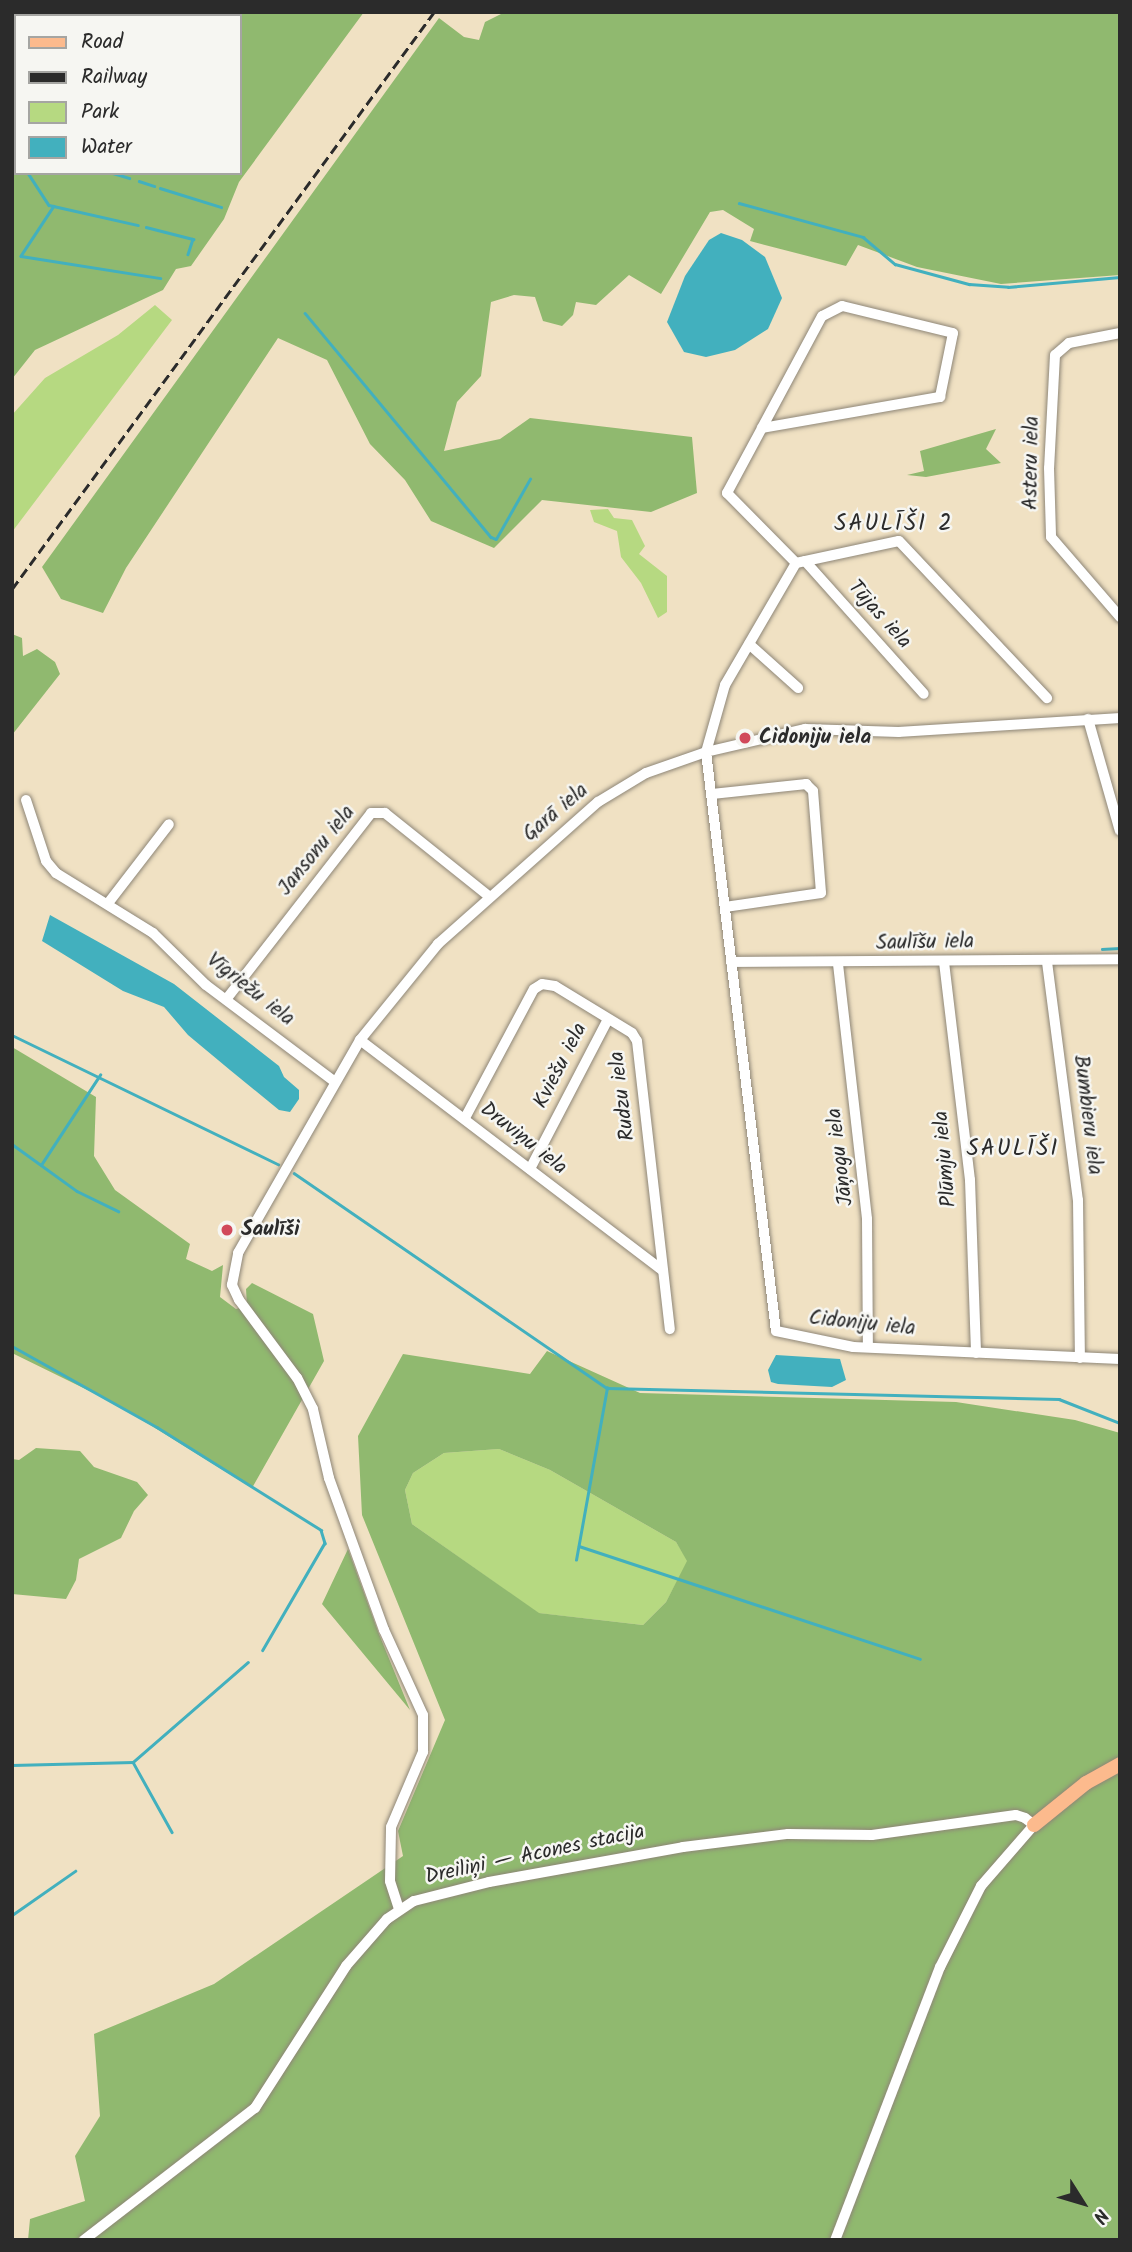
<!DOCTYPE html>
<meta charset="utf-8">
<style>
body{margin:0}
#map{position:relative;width:1132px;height:2252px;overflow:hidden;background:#f0e1c3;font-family:Kalam,sans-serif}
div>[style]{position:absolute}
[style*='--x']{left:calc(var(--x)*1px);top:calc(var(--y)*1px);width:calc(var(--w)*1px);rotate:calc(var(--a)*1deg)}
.green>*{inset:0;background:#b6d981}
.forest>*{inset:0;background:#90b96f}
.water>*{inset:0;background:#42b0be}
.stream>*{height:2.5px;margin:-1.25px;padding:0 1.25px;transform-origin:1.25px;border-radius:1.25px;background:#42b0be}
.roads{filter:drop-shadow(0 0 2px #8e8677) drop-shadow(0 0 2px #8e8677)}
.minor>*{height:10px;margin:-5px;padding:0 5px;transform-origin:5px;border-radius:5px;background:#fff}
.major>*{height:14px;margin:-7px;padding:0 7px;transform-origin:7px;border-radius:7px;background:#fcba8d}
.rail>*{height:2.5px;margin-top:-1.25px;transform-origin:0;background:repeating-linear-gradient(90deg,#2b2b2b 0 10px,transparent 0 15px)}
.dots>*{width:19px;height:19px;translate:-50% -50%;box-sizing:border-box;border:4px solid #f6f6f2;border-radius:50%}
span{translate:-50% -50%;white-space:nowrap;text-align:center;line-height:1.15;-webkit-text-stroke:5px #f6f6f2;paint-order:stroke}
.street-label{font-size:21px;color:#2b2b2b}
.poi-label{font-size:21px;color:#2b2b2b;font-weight:700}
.left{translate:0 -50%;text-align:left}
.neighbourhood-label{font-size:23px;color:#2b2b2b;letter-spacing:2px}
.frame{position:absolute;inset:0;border:14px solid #2b2b2b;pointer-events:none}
.legend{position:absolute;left:14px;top:14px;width:228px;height:161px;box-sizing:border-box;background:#f6f6f2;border:2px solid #a5a5a2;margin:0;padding:9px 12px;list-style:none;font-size:21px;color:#2b2b2b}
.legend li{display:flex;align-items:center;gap:14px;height:35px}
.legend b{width:35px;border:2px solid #a5a5a2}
.north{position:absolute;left:1048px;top:2168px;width:70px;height:70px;-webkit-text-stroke:5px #f6f6f2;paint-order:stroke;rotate:127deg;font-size:19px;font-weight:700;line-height:28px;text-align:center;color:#2b2b2b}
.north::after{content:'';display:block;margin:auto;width:24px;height:32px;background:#2b2b2b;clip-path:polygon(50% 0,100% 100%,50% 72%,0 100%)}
</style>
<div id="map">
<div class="green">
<div style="clip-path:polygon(155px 305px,172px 320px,12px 532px,12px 415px,45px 378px,118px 335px)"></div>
<div style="clip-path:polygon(608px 509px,614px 518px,632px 520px,645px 546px,639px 554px,667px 576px,667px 612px,658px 618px,641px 583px,621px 557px,617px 531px,594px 522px,590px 510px)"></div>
<div style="clip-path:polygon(499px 1449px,550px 1470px,676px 1542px,688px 1561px,666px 1602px,643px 1625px,538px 1613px,412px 1524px,405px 1490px,413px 1473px,444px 1453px)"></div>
</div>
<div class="forest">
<div style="clip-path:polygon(12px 12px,82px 16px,16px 16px,16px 173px,240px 173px,240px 16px,117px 16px,119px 12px,364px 12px,239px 182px,224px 219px,191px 266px,176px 269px,163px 290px,35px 350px,12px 379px)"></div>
<div style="clip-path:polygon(505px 12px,1120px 12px,1120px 275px,1001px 284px,917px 267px,858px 245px,846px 266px,750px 241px,754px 229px,723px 210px,710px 212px,661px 294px,629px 275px,596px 305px,576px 302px,573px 315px,562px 326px,543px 321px,535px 297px,514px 295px,491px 302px,481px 376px,457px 402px,444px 451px,500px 439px,530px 418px,692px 437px,697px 493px,651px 512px,542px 500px,494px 548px,431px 521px,405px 480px,370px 444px,327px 360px,278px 338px,126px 568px,103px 613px,61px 599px,42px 567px,439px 18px,464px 37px,479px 40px,485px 22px)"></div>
<div style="clip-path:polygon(996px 429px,986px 449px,1001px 463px,926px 477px,907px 475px,924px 471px,920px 451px)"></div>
<div style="clip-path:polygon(12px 634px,22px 638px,23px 656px,37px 649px,55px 662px,60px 674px,12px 735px)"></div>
<div style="clip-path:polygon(12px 1047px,96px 1097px,94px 1156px,115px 1190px,190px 1244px,186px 1259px,212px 1271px,223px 1265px,220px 1297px,236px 1309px,247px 1306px,246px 1289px,252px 1283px,313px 1314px,324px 1361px,252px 1488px,118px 1405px,12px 1353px)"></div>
<div style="clip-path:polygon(evenodd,547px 1351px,640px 1393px,956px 1402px,1075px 1420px,1120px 1433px,1120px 2240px,28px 2240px,30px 2219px,85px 2201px,75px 2156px,100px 2116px,94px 2034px,214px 1984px,403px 1856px,398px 1831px,445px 1720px,362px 1515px,358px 1436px,403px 1354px,530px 1374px,547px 1351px,499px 1449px,550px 1470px,676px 1542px,687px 1561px,666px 1602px,643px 1625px,539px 1613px,412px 1524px,405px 1490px,413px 1473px,444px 1453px,499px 1449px)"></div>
<div style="clip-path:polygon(36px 1448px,80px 1451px,94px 1467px,137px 1482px,148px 1495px,134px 1511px,121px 1538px,79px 1559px,76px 1580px,66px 1599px,12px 1594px,12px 1459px,19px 1460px)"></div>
<div style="clip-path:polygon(348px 1549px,379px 1634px,410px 1710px,322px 1604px)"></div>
</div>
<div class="water">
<div style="clip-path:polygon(721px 233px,742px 240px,765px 257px,782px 298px,768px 329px,735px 350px,706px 357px,684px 352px,667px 322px,685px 276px,709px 240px)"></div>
<div style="clip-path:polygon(50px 915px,174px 984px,279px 1066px,284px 1077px,299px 1090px,299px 1099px,290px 1112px,279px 1110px,230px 1070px,188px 1035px,164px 1007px,123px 991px,42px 941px)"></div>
<div style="clip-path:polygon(776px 1355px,840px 1359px,846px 1380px,832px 1387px,778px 1384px,771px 1382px,768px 1370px)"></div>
</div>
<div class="stream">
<div style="--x:33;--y:12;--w:4;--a:63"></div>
<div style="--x:12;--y:151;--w:6;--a:51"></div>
<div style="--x:28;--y:173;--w:38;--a:57"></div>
<div style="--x:49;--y:205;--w:91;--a:12.7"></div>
<div style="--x:113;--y:173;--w:17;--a:17"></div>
<div style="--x:139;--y:181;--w:16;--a:18"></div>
<div style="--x:160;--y:188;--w:64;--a:17.3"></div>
<div style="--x:739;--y:203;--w:129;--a:15.3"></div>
<div style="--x:863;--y:237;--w:42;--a:40.2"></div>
<div style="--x:895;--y:264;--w:77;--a:15.1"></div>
<div style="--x:969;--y:284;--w:39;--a:4"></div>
<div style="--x:1008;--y:287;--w:112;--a:-5.1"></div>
<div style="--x:54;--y:206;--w:60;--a:123.4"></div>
<div style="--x:21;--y:256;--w:141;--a:9"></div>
<div style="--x:146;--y:227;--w:49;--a:14.3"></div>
<div style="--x:193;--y:239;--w:16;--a:108"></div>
<div style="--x:305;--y:313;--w:291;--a:50.3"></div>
<div style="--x:491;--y:537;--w:5;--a:22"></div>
<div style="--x:496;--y:539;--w:69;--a:-60.5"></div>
<div style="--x:1102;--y:949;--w:18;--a:-3"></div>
<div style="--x:12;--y:1035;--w:296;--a:25.9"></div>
<div style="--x:12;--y:1144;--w:80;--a:35.9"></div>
<div style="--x:77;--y:1191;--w:46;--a:26"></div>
<div style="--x:41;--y:1165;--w:108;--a:-56.8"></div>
<div style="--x:294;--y:1173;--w:380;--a:34.5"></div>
<div style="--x:607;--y:1388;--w:452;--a:1.4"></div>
<div style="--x:1059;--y:1399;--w:66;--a:21.5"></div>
<div style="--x:12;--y:1346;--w:166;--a:29.2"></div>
<div style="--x:157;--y:1427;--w:194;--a:32.1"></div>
<div style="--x:321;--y:1530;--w:14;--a:73"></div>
<div style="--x:325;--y:1543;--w:124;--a:120.1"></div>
<div style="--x:579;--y:1546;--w:359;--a:18.3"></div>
<div style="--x:576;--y:1560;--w:175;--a:-79.8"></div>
<div style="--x:133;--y:1762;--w:80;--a:60.9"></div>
<div style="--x:12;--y:1765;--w:121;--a:-1.4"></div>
<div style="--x:133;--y:1762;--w:152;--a:-41"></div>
<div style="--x:12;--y:1915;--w:77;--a:-34.9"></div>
</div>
<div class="roads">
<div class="minor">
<div style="--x:1120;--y:333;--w:52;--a:168.9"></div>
<div style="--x:1069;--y:343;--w:18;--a:139"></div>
<div style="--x:1055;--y:355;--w:113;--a:93"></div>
<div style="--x:1049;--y:468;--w:69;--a:88.3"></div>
<div style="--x:1051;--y:537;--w:106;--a:49.2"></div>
<div style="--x:762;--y:428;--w:181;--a:-9.9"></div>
<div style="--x:940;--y:397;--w:65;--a:-78.5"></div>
<div style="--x:953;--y:333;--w:114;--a:-166.3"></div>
<div style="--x:842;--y:306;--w:22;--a:153"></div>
<div style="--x:822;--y:316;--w:127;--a:118.2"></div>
<div style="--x:762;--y:428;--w:74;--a:118.3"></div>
<div style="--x:727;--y:493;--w:98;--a:45.4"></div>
<div style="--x:796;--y:563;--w:141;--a:120.2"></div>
<div style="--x:725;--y:685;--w:70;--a:105.8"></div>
<div style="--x:706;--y:752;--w:583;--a:83.11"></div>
<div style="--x:776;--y:1331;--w:79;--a:11.7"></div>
<div style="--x:853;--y:1347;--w:267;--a:2.6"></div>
<div style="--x:805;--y:561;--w:178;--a:48.2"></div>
<div style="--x:796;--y:563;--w:105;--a:-12.1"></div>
<div style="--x:899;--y:541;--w:216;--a:46.7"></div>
<div style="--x:749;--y:644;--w:66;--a:41.9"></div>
<div style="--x:1088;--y:719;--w:116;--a:74.1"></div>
<div style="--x:712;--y:794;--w:95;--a:-6.1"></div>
<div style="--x:806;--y:784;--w:10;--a:45"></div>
<div style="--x:813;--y:791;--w:102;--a:85.5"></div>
<div style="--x:821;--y:893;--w:97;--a:171.7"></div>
<div style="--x:26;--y:800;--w:64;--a:71.8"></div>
<div style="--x:46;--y:861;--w:16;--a:50"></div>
<div style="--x:56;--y:873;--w:114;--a:31.7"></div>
<div style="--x:153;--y:933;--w:74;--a:44.5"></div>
<div style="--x:206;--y:985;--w:161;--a:36.9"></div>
<div style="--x:109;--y:902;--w:98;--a:-52.4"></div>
<div style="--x:731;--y:962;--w:389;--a:-0.4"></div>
<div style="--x:944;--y:962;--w:220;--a:83.2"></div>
<div style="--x:970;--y:1180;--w:173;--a:88"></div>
<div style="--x:1047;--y:962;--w:240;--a:82.6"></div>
<div style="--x:1078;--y:1200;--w:158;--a:89.3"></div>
<div style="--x:838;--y:964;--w:257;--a:83.5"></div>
<div style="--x:867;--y:1219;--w:128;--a:89.6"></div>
<div style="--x:228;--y:997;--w:233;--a:-52.1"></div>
<div style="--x:371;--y:813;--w:14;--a:0"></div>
<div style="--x:385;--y:813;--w:134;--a:38.7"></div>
<div style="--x:360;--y:1040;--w:380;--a:37.3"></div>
<div style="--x:465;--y:1118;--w:146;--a:-61.9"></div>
<div style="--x:534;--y:989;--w:9;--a:-32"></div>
<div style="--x:542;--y:984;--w:13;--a:9"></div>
<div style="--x:555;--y:986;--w:90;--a:31.4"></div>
<div style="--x:632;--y:1033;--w:9;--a:58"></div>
<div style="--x:637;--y:1041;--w:290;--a:83.5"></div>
<div style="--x:530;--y:1169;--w:169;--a:-62.5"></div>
<div style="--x:399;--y:1909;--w:29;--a:-108"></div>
<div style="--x:390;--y:1881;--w:54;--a:-88.9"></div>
<div style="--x:391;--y:1827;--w:82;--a:-66.9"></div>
<div style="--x:423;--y:1752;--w:37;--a:-90"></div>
<div style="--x:423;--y:1715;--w:94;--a:-114.6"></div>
<div style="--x:384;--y:1630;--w:162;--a:-109.9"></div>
<div style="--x:329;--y:1478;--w:71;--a:-103.1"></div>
<div style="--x:313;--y:1409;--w:35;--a:-117"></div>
<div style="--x:297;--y:1378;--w:97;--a:-126.6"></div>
<div style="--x:239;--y:1300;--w:17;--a:-115"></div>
<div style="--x:232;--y:1285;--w:33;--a:-79"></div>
<div style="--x:238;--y:1253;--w:245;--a:-60.2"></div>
<div style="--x:360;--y:1040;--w:124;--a:-50.9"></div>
<div style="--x:438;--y:944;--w:214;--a:-41.6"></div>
<div style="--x:598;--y:802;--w:56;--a:-31.1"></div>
<div style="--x:646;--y:773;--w:64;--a:-19.3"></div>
<div style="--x:706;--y:752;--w:102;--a:-13.1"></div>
<div style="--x:805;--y:729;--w:94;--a:1.8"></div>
<div style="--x:899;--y:732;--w:221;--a:-3.6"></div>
<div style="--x:84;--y:2240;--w:216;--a:-37.7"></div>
<div style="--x:255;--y:2108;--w:169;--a:-57.3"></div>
<div style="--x:346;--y:1966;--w:62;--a:-48.9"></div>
<div style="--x:387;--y:1919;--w:32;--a:-34"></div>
<div style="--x:414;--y:1901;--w:77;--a:-14.2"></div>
<div style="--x:489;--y:1882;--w:197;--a:-10.2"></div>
<div style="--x:683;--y:1847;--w:106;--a:-7.1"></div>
<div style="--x:788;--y:1834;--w:84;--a:0.7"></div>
<div style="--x:872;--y:1835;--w:145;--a:-7.9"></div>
<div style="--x:1016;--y:1815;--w:9;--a:18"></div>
<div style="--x:1025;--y:1818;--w:11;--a:38"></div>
<div style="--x:1034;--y:1825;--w:81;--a:131"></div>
<div style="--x:981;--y:1886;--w:91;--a:116.8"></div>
<div style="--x:940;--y:1967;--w:292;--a:111"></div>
</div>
<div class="major">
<div style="--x:1034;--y:1825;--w:67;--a:-38.9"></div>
<div style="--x:1086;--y:1783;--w:39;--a:-29"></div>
</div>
</div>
<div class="rail">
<div style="--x:12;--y:589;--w:715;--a:-53.82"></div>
</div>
<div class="dots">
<div style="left:745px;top:738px;background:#d1495b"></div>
<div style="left:227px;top:1230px;background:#d1495b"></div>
</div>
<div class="street-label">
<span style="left:1032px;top:463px;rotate:-89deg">Asteru iela</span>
<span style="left:879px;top:615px;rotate:48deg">Tūjas iela</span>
<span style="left:556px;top:813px;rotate:-40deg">Garā iela</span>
<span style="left:317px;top:851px;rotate:-51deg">Jansonu iela</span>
<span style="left:925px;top:943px;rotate:-1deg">Saulīšu iela</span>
<span style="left:250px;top:990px;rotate:38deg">Vīgriežu iela</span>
<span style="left:561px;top:1066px;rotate:-63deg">Kviešu iela</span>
<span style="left:623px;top:1096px;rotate:-97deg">Rudzu iela</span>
<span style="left:1087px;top:1115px;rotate:83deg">Bumbieru iela</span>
<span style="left:523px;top:1139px;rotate:38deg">Druviņu iela</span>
<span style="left:841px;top:1157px;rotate:-97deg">Jāņogu iela</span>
<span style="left:946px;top:1159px;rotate:-95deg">Plūmju iela</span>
<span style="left:862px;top:1324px;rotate:6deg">Cidoniju iela</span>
<span style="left:535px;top:1855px;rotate:-12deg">Dreiliņi — Acones stacija</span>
</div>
<div class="poi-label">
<span class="left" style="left:759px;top:738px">Cidoniju iela</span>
<span class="left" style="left:241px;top:1230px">Saulīši</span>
</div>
<div class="neighbourhood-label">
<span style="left:894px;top:524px">SAULĪŠI 2</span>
<span style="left:1013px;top:1149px">SAULĪŠI</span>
</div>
<div class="frame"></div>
<ul class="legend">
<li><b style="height:9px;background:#fcba8d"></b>Road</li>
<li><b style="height:9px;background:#2b2b2b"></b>Railway</li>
<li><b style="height:19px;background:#b6d981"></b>Park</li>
<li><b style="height:19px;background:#42b0be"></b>Water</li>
</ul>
<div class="north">N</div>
</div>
